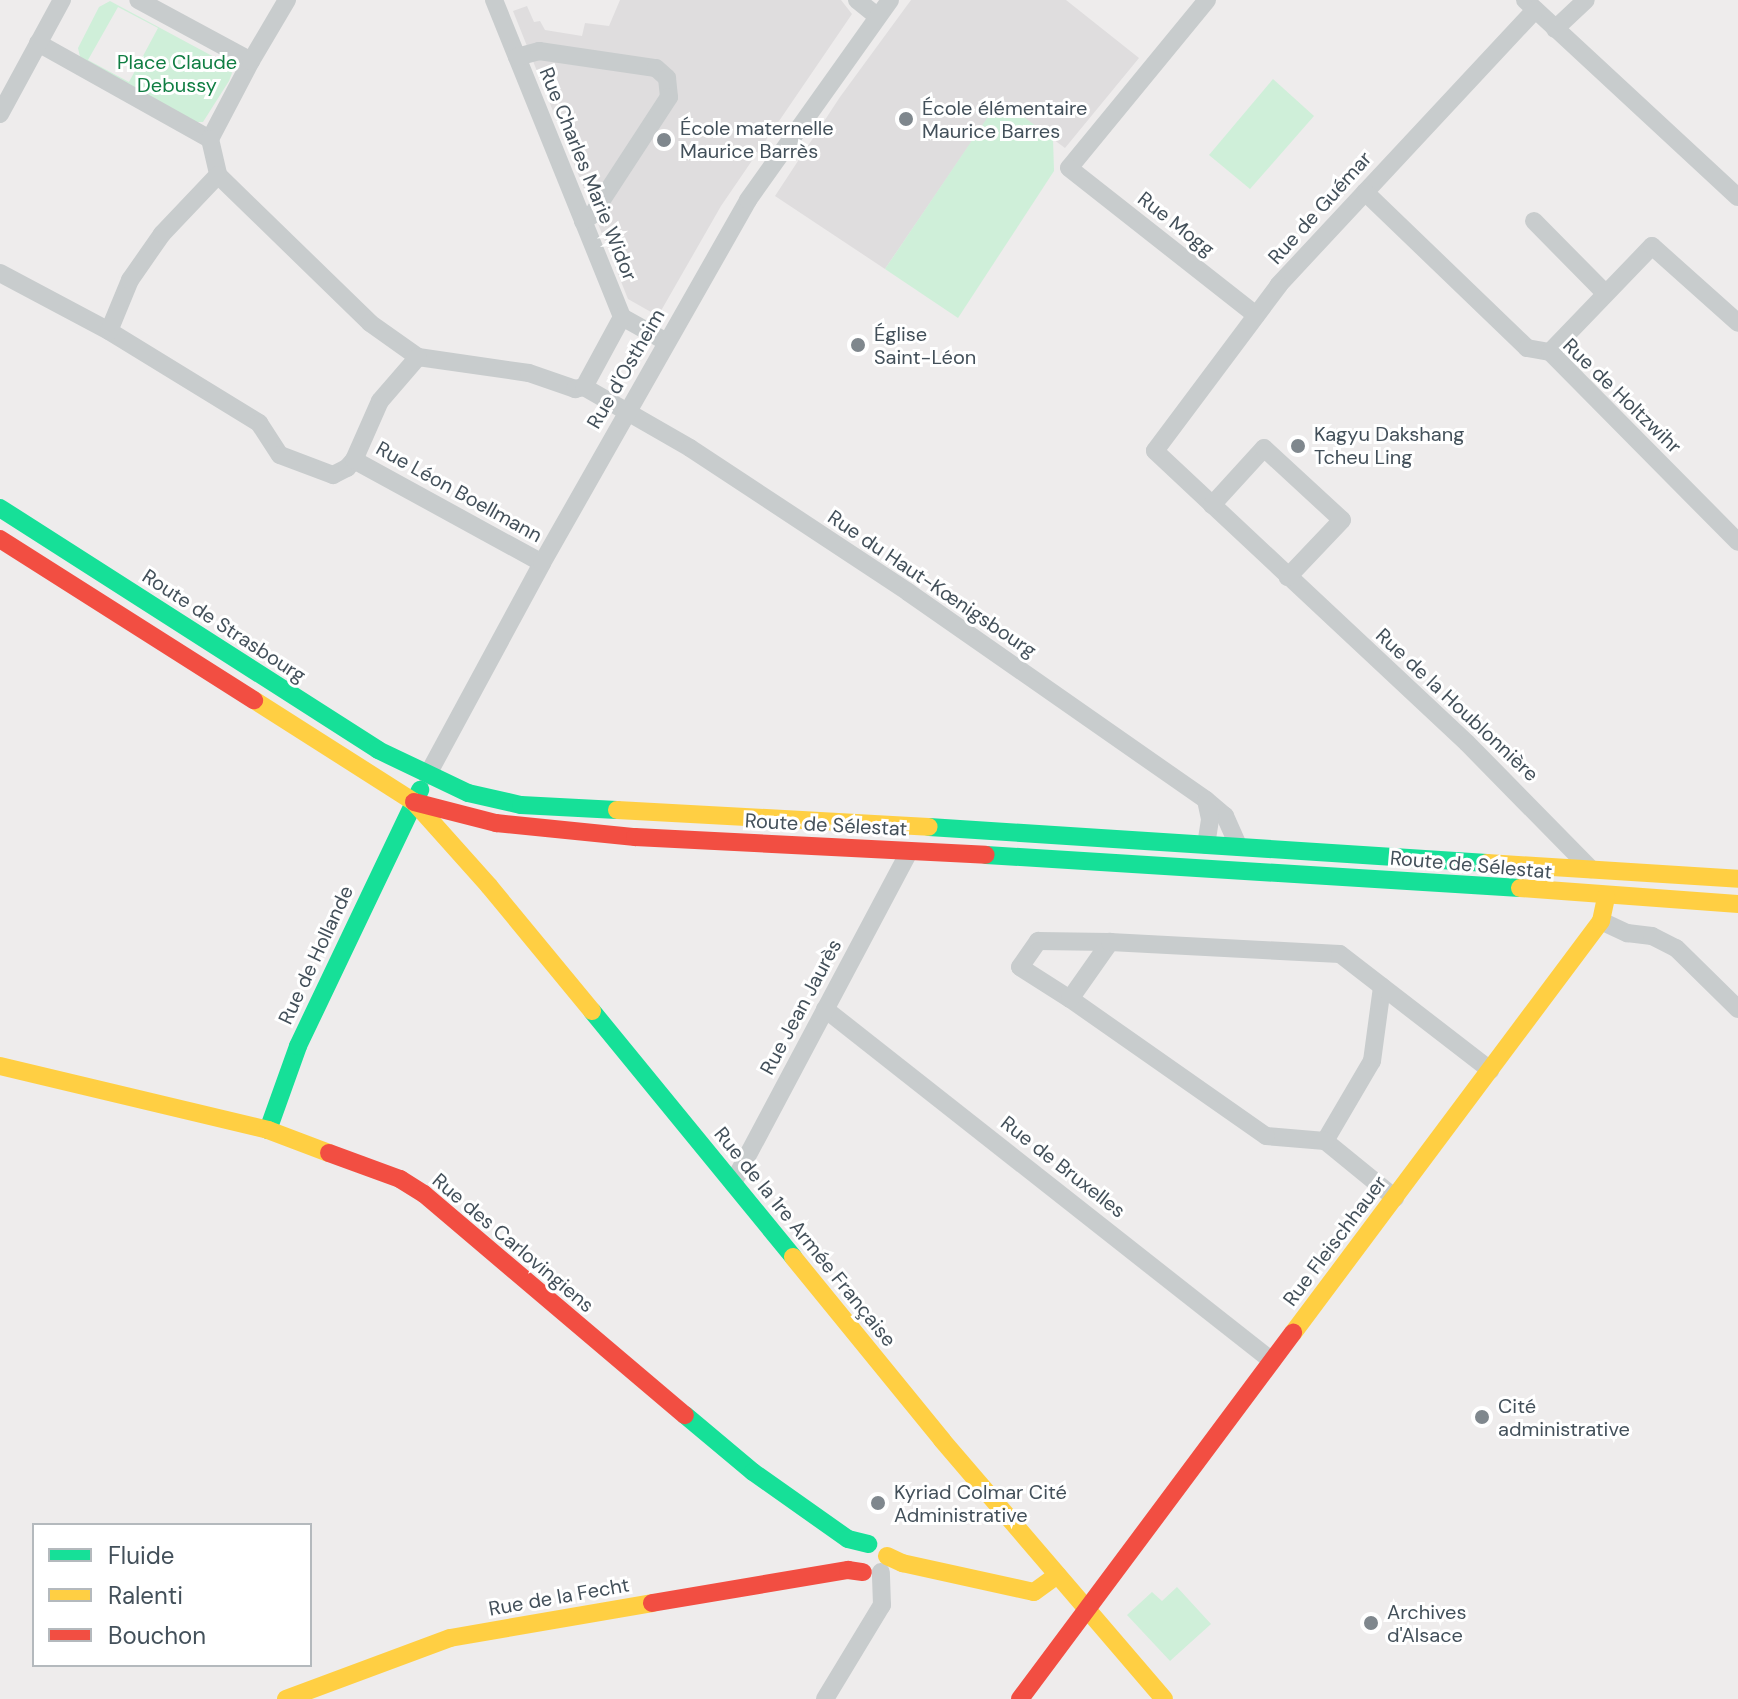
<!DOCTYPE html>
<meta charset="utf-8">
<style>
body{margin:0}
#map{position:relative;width:1738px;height:1699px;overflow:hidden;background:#eeecec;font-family:"DM Sans",sans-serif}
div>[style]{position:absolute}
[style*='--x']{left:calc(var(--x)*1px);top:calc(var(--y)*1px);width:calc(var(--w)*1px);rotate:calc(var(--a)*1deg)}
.education>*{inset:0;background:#dfddde}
.green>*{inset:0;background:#cfefd9}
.street>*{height:18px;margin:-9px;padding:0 9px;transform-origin:9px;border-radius:9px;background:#c8cccd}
.fast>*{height:18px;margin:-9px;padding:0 9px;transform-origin:9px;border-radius:9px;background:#16e098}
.slow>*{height:18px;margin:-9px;padding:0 9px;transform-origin:9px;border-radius:9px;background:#ffcf43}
.jam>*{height:18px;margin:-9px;padding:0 9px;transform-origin:9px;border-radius:9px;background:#f24e42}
.dots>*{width:22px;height:22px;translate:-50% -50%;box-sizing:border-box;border:4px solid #fff;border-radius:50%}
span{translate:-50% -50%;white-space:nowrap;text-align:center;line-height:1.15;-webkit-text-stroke:6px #fff;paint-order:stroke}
.park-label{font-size:20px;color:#107e43}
.poi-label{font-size:20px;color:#43505a}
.left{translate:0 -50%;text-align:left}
.street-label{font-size:20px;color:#43505a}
.legend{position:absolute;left:32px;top:1523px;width:280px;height:144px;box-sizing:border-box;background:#fff;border:2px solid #b4b9bd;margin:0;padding:10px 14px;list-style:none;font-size:24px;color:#43505a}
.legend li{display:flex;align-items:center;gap:16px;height:40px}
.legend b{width:40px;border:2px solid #b4b9bd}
</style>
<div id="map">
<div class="education">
<div style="clip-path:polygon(620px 0,841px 0,852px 14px,721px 206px,658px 316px,628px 299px,513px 11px,527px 6px,534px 22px,540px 21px,545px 30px,582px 36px,585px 23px,609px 26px)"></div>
<div style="clip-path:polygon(911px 0,1066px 0,1139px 58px,1065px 148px,1000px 100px,885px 269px,775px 196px,840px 97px)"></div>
</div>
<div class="green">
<div style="clip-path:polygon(evenodd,110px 1px,229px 65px,232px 73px,229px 81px,203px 122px,196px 122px,80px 57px,78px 48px,99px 7px,110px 1px,118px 7px,158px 28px,129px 82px,88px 60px,118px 7px)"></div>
<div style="clip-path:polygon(1273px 79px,1314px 116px,1250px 189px,1209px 155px)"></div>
<div style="clip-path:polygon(1000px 99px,1053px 139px,1054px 171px,958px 318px,885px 269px)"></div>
<div style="clip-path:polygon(1177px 1587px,1211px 1624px,1170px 1661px,1127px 1615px,1152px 1592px,1162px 1601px)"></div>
</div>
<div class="street">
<div style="--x:494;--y:0;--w:342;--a:68"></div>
<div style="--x:622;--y:317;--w:51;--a:29.1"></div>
<div style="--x:857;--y:0;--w:26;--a:39"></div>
<div style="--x:1207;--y:0;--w:217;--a:129.4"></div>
<div style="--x:1069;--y:168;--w:238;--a:38.2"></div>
<div style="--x:1525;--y:0;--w:290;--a:42.8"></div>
<div style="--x:1535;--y:10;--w:376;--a:133"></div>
<div style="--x:1279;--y:285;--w:207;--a:126.8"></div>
<div style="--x:1155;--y:451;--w:427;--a:43.1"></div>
<div style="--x:1467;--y:743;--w:177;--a:45.5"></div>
<div style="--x:1555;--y:29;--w:42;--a:-43.1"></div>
<div style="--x:38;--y:43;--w:197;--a:29.2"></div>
<div style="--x:210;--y:139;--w:88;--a:-62.3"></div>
<div style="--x:251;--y:61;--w:128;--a:-151.6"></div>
<div style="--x:517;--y:57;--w:23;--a:-15"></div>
<div style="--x:539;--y:51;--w:118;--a:8.3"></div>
<div style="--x:656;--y:68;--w:15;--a:42"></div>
<div style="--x:667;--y:78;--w:19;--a:84"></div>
<div style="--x:669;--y:97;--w:141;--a:123.1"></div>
<div style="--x:592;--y:215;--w:11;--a:146"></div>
<div style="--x:251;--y:61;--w:71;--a:-59.5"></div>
<div style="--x:0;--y:114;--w:130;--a:-61.5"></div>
<div style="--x:210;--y:139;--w:37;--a:77"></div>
<div style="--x:218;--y:175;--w:212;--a:44.2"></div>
<div style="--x:370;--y:323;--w:59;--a:35.3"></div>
<div style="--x:418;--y:357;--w:112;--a:8.2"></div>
<div style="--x:529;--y:373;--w:49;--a:19.2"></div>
<div style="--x:575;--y:389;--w:9;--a:-13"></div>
<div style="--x:584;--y:387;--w:122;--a:29.9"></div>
<div style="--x:690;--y:448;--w:261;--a:33.4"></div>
<div style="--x:908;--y:592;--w:363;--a:34.9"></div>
<div style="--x:1206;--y:800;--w:25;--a:40"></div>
<div style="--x:1225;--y:816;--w:34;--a:66"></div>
<div style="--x:1365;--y:192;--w:225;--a:43.9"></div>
<div style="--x:1527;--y:348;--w:23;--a:10"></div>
<div style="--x:1550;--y:352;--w:267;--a:45.3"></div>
<div style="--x:1534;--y:221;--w:101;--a:45.4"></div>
<div style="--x:0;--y:273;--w:123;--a:28"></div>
<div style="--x:109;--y:331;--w:176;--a:31.5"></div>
<div style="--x:259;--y:423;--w:38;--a:57"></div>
<div style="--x:280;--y:455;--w:57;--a:20.7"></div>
<div style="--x:333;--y:475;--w:16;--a:-27"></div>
<div style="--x:347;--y:468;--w:11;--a:-49"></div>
<div style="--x:354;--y:460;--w:214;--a:28.7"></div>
<div style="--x:109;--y:331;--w:55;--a:-67.6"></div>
<div style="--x:130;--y:280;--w:56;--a:-55.2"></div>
<div style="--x:162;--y:234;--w:81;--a:-46.5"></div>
<div style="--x:1550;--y:352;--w:147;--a:-46.1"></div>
<div style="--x:1652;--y:246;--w:115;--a:41.8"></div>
<div style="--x:584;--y:387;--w:80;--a:-61.5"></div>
<div style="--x:354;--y:460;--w:64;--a:-66.2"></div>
<div style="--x:380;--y:401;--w:58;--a:-49.2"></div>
<div style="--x:1212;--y:505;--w:77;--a:-47.6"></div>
<div style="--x:1264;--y:448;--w:106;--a:42.7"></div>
<div style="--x:1342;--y:520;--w:79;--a:133.5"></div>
<div style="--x:427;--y:776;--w:242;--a:-61.6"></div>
<div style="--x:542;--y:563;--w:417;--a:-60.4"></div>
<div style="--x:748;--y:200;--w:245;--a:-54.6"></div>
<div style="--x:1206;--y:845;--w:26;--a:-81"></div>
<div style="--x:1210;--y:819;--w:19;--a:-102"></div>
<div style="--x:1601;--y:921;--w:29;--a:25"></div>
<div style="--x:1627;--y:933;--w:25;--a:7"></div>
<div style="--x:1652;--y:936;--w:27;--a:27"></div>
<div style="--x:1676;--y:948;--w:87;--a:44.5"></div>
<div style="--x:1070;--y:999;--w:59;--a:-147.4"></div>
<div style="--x:1020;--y:967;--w:32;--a:-55"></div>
<div style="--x:1038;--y:941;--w:72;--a:0.8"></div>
<div style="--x:825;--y:1009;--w:569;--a:38.22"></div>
<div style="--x:1325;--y:1141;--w:93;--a:-59.6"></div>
<div style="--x:1372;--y:1061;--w:75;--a:-82.3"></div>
<div style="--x:733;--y:1183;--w:375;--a:-62"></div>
<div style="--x:1395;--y:1198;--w:90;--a:-140.8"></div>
<div style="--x:1325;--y:1141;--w:59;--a:-175.2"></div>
<div style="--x:1266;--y:1136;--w:239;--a:-145"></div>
<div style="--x:1070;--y:999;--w:70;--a:-54.9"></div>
<div style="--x:1110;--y:942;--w:230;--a:3"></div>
<div style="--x:1340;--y:954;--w:190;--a:37.7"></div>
<div style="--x:825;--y:1699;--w:110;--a:-58.8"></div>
<div style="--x:882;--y:1605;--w:33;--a:-92"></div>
</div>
<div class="fast">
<div style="--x:0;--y:508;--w:449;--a:32.6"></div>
<div style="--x:378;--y:750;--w:100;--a:25.5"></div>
<div style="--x:468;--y:793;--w:54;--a:12.8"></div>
<div style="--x:521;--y:805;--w:96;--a:3"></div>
<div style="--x:929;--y:827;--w:559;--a:3.69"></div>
<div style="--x:986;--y:855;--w:535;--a:3.54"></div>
<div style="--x:592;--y:1011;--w:318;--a:50.7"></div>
<div style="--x:268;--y:1130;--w:89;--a:-70.3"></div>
<div style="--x:298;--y:1046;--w:284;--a:-64.5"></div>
<div style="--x:685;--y:1415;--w:89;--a:40"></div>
<div style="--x:753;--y:1472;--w:116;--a:35.2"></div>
<div style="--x:848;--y:1539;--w:21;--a:14"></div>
</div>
<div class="slow">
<div style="--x:254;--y:700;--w:190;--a:32.5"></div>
<div style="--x:414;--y:802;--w:113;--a:48.2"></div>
<div style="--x:489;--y:886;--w:162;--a:50.5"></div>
<div style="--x:617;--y:810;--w:312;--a:3.1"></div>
<div style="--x:1487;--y:863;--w:252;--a:3.6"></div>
<div style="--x:1520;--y:888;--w:219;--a:4.2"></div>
<div style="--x:0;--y:1066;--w:276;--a:13.4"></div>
<div style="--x:268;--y:1130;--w:65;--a:20.7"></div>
<div style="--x:793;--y:1257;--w:236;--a:50.8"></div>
<div style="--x:942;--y:1440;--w:341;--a:49.4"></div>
<div style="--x:1293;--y:1333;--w:514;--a:-53.22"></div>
<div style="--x:1601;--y:921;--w:25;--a:-78"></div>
<div style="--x:887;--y:1556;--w:17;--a:25"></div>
<div style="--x:902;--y:1563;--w:135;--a:12.4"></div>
<div style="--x:1034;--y:1592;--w:29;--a:-36"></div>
<div style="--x:286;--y:1699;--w:175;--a:-20.4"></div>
<div style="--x:450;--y:1638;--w:205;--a:-9.8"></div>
</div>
<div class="jam">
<div style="--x:0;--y:539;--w:301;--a:32.4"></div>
<div style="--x:414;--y:802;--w:85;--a:14.4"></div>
<div style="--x:496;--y:823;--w:140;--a:5.8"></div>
<div style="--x:635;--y:837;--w:351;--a:2.9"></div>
<div style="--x:329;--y:1153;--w:76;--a:20.1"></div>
<div style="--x:400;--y:1179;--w:28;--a:32"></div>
<div style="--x:424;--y:1194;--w:342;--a:40.3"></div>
<div style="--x:652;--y:1603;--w:199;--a:-9.6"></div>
<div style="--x:848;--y:1570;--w:15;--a:8"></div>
<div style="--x:1020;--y:1699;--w:457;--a:-53.3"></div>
</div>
<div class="dots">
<div style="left:906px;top:119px;background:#7f878d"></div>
<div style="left:664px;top:140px;background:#7f878d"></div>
<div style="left:858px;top:345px;background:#7f878d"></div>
<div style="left:1298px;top:446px;background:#7f878d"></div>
<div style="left:1482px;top:1417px;background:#7f878d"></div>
<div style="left:878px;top:1503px;background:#7f878d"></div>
<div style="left:1371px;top:1623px;background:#7f878d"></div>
</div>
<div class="park-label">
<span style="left:177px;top:74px">Place Claude<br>Debussy</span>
</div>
<div class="poi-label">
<span class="left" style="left:922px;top:120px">École élémentaire<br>Maurice Barres</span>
<span class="left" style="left:680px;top:140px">École maternelle<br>Maurice Barrès</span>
<span class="left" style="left:874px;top:346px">Église<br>Saint-Léon</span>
<span class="left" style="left:1314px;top:446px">Kagyu Dakshang<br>Tcheu Ling</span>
<span class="left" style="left:1498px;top:1418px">Cité<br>administrative</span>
<span class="left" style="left:894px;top:1504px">Kyriad Colmar Cité<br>Administrative</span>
<span class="left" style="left:1387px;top:1624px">Archives<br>d'Alsace</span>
</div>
<div class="street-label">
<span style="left:588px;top:174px;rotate:68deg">Rue Charles Marie Widor</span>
<span style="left:1320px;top:208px;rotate:-48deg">Rue de Guémar</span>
<span style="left:1176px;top:224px;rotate:38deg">Rue Mogg</span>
<span style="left:626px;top:369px;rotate:-60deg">Rue d'Ostheim</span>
<span style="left:1622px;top:396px;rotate:44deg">Rue de Holtzwihr</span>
<span style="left:459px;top:492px;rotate:29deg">Rue Léon Boellmann</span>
<span style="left:932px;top:584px;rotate:34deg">Rue du Haut-Kœnigsbourg</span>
<span style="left:224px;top:626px;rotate:33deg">Route de Strasbourg</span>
<span style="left:1457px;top:705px;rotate:43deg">Rue de la Houblonnière</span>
<span style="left:826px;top:825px;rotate:3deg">Route de Sélestat</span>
<span style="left:1471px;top:865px;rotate:5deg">Route de Sélestat</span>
<span style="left:316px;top:955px;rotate:-65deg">Rue de Hollande</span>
<span style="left:801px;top:1007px;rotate:-62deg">Rue Jean Jaurès</span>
<span style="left:1063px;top:1167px;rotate:38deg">Rue de Bruxelles</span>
<span style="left:805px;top:1237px;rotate:51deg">Rue de la 1re Armée Française</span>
<span style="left:1335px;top:1241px;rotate:-53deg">Rue Fleischhauer</span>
<span style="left:513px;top:1243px;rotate:40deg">Rue des Carlovingiens</span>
<span style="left:559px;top:1597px;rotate:-10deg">Rue de la Fecht</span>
</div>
<ul class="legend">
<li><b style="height:10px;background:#16e098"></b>Fluide</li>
<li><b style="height:10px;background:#ffcf43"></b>Ralenti</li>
<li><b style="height:10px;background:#f24e42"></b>Bouchon</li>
</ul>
</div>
